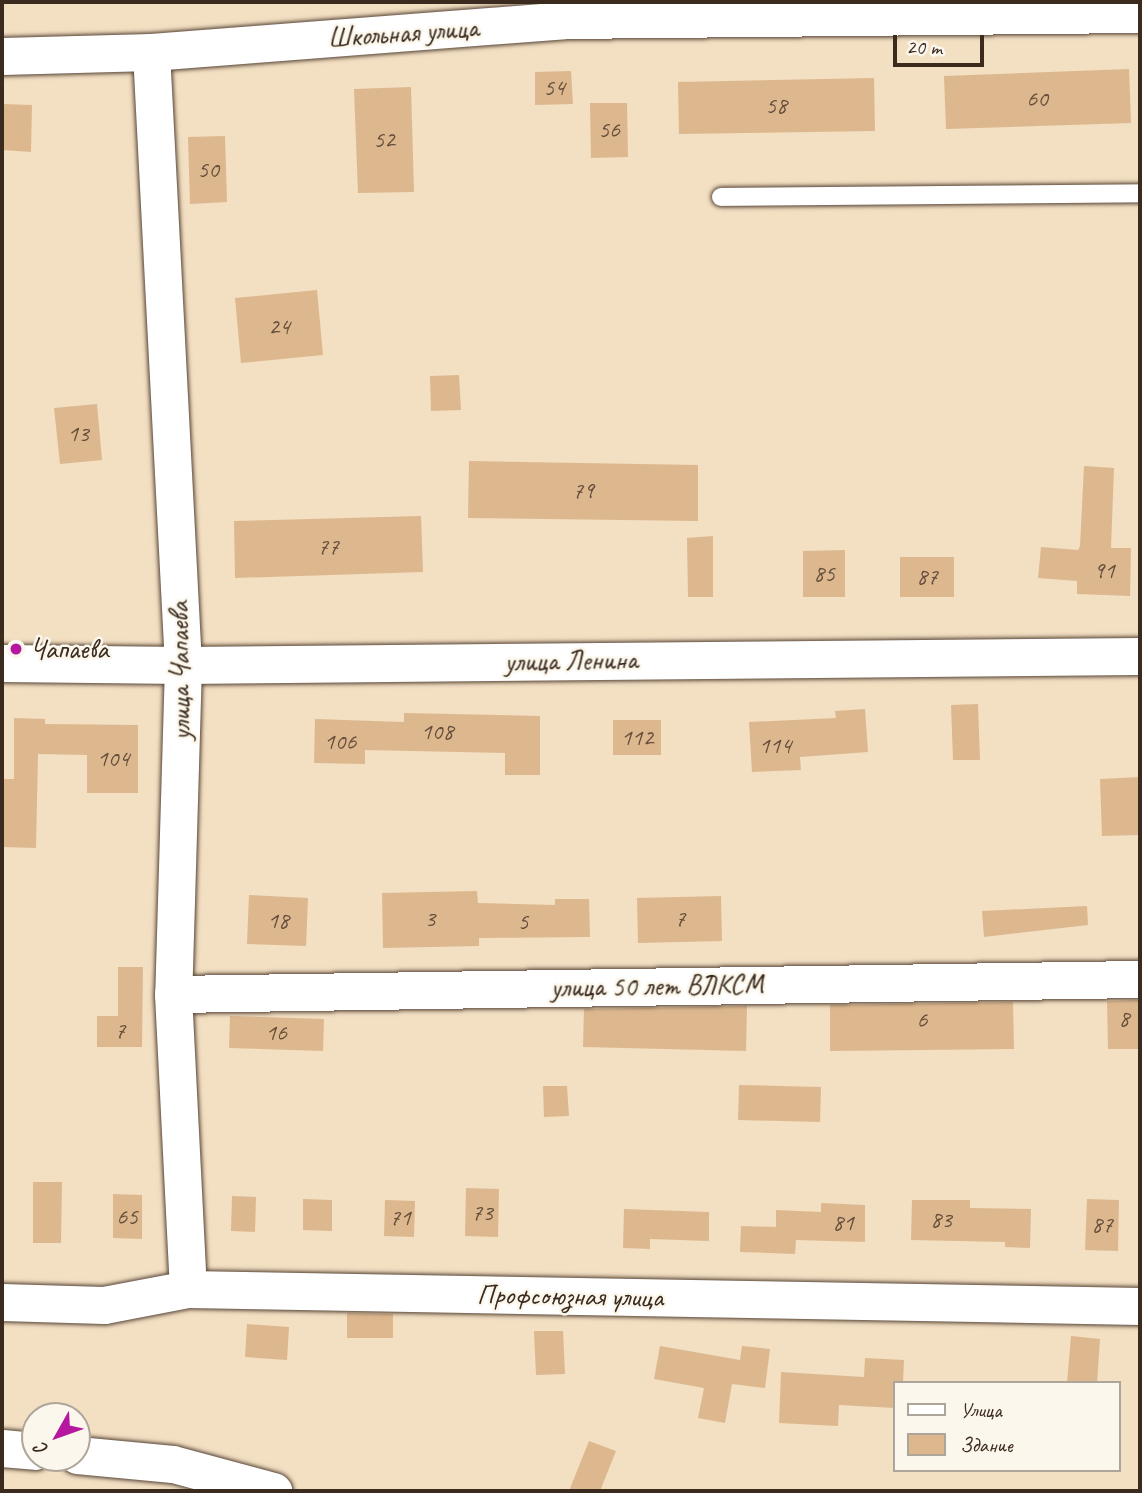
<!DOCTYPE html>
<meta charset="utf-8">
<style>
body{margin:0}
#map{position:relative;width:1142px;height:1493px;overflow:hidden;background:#f3dfc2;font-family:Caveat,sans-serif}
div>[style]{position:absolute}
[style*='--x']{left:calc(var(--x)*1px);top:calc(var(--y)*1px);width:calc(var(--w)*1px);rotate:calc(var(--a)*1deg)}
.building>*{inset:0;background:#ddb88f}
.roads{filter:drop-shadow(0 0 2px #574537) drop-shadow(0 0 2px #574537)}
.lane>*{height:18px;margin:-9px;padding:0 9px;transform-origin:9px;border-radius:9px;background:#fff}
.street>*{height:37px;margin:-18.5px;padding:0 18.5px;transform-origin:18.5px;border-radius:18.5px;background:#fff}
.dots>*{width:19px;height:19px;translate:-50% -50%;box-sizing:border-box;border:4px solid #fbf7ec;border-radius:50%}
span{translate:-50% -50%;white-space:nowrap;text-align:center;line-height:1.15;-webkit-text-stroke:5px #fbf7ec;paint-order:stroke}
.number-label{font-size:24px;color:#644e3a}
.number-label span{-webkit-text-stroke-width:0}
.street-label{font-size:28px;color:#3b2a1e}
.poi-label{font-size:28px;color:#3b2a1e}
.left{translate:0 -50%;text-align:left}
.frame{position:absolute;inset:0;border:4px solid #3b2a1e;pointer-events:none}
.legend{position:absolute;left:893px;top:1381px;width:228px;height:91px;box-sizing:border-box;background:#fbf7ec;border:2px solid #aea59a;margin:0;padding:9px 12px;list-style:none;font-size:21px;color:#3b2a1e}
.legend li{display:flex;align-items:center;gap:14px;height:35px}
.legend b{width:35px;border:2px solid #aea59a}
.north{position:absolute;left:21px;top:1402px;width:70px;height:70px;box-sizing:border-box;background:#fbf7ec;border:2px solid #aea59a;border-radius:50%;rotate:230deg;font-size:19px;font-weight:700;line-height:28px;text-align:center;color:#3b2a1e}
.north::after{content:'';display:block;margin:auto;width:24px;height:32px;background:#b5179e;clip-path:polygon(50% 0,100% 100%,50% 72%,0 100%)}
.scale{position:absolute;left:893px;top:35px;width:91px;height:32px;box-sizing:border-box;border:4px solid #3b2a1e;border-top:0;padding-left:9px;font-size:21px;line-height:24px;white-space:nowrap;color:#3b2a1e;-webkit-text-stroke:5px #fbf7ec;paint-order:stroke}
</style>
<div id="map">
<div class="building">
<div style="clip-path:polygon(1129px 69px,1131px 123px,946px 129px,944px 76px)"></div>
<div style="clip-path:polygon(571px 71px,573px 104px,535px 105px,535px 72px)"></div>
<div style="clip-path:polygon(874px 78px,875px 131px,679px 134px,678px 82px)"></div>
<div style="clip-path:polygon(411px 87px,414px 192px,358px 193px,354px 89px)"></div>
<div style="clip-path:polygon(590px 103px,627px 103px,628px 157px,591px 158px)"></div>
<div style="clip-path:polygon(2px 104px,32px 105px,31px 152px,2px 150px)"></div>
<div style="clip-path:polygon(225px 136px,227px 202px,190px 204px,188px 137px)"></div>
<div style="clip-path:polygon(317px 290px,323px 355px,241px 363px,235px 298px)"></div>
<div style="clip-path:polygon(459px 375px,461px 410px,431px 411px,430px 376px)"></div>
<div style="clip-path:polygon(97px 404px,102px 460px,60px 464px,54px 408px)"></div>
<div style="clip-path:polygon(469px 461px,698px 465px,698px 521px,468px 518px)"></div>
<div style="clip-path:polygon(1084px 466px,1114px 468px,1111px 548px,1131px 548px,1130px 596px,1077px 594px,1077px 581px,1038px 578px,1041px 547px,1078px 550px,1080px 546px)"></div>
<div style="clip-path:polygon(421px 516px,423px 572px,235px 578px,234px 521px)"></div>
<div style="clip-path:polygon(713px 536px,713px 597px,688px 597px,687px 538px)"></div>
<div style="clip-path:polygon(845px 550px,845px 597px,803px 597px,803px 551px)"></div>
<div style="clip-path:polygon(900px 557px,954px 557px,954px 597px,900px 597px)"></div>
<div style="clip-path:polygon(978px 704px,980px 760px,953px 760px,951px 705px)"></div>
<div style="clip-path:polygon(865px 709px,868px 752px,800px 757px,801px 770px,752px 772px,749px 722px,836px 718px,835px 711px)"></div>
<div style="clip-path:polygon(404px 713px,540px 716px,540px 775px,505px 775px,505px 753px,365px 750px,365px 764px,314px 763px,315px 719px,404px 722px)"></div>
<div style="clip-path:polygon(14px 718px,45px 719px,45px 724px,138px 725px,138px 793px,87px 793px,87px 755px,38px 754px,36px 848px,2px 847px,3px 779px,14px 779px)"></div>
<div style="clip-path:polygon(613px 720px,661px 720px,661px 755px,613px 755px)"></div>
<div style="clip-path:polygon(1140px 777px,1140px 835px,1102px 836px,1100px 779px)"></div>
<div style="clip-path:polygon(477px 891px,478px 903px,555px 905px,555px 899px,589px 899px,590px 937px,479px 938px,479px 946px,383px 948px,382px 893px)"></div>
<div style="clip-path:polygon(249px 895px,308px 898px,306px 946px,247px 944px)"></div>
<div style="clip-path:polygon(721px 896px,722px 941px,638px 943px,637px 898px)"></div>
<div style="clip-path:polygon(1087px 906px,1088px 925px,984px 937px,982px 911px)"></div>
<div style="clip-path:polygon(118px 967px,143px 967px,142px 1047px,97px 1047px,97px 1016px,118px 1016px)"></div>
<div style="clip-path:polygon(1140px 1000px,1140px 1049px,1108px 1049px,1107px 1001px)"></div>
<div style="clip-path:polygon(1013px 1002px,1014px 1049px,830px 1051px,830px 1005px)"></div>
<div style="clip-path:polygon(747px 1006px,746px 1051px,583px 1047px,584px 1009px)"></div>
<div style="clip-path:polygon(230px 1016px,324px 1019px,323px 1051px,229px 1048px)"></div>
<div style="clip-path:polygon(739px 1085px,821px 1087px,820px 1122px,738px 1120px)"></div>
<div style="clip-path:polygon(543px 1086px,567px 1086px,569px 1116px,544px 1117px)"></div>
<div style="clip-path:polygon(33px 1182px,62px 1182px,61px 1243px,33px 1243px)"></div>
<div style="clip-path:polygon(466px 1188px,499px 1189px,498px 1237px,465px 1236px)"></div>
<div style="clip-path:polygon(113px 1194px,142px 1195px,142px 1239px,113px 1238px)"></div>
<div style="clip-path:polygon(232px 1196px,256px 1197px,255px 1232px,231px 1231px)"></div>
<div style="clip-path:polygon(303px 1199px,332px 1200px,332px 1231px,303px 1230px)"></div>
<div style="clip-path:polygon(1087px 1199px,1119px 1200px,1118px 1251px,1085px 1250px)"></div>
<div style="clip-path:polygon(385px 1200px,415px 1201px,414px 1237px,384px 1236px)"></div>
<div style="clip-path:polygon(912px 1200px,970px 1200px,970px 1208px,1031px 1209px,1030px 1248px,1005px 1247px,1005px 1242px,911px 1240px)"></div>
<div style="clip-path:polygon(821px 1203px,865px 1205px,865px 1242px,796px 1240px,795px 1254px,740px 1252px,741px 1226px,776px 1227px,776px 1210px,821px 1212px)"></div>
<div style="clip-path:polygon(624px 1209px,709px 1212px,709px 1241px,650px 1239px,650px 1249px,623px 1248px)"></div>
<div style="clip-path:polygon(347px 1313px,393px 1314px,393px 1338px,347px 1338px)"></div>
<div style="clip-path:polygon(247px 1324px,289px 1327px,287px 1360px,245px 1357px)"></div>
<div style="clip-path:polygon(534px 1331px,563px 1331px,565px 1374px,536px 1375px)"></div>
<div style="clip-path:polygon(1071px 1336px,1100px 1339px,1097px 1383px,1067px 1383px)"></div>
<div style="clip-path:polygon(660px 1346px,740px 1360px,742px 1346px,770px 1349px,765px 1388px,732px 1384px,725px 1423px,698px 1418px,704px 1388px,654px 1379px)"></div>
<div style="clip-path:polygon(865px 1358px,904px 1360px,903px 1383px,895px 1383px,895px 1408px,839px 1405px,838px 1426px,779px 1423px,781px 1372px,864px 1377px)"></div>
<div style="clip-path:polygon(589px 1441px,616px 1451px,600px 1491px,569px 1491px)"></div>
</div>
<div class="roads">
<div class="lane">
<div style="--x:721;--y:197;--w:419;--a:-0.5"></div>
</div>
<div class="street">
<div style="--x:151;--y:52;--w:614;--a:87.01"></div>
<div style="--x:183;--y:665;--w:329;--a:91.7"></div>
<div style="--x:173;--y:994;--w:295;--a:87.1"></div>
<div style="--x:2;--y:56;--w:149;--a:-1.5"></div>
<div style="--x:151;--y:52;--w:414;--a:-4.4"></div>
<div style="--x:564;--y:20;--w:576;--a:-0.6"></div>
<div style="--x:2;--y:663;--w:181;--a:0.6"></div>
<div style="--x:183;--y:665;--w:957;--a:-0.54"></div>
<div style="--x:173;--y:994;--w:967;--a:-0.89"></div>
<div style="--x:2;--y:1302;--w:102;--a:1.7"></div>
<div style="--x:104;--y:1305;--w:86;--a:-10.8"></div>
<div style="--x:188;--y:1289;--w:952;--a:1.02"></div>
<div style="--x:2;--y:1448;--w:33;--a:5"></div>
<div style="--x:77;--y:1455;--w:96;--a:5.4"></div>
<div style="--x:173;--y:1464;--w:104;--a:15.1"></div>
</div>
</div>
<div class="dots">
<div style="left:16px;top:649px;background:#b5179e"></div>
</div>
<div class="number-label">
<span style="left:554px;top:88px">54</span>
<span style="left:1037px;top:99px">60</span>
<span style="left:776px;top:106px">58</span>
<span style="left:609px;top:130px">56</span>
<span style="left:384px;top:140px">52</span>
<span style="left:208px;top:170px">50</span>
<span style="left:279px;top:327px">24</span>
<span style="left:78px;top:434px">13</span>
<span style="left:583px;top:491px">79</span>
<span style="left:328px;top:547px">77</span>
<span style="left:1104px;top:571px">91</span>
<span style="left:824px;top:574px">85</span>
<span style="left:927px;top:577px">87</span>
<span style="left:437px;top:732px">108</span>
<span style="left:637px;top:738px">112</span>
<span style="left:340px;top:742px">106</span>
<span style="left:775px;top:746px">114</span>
<span style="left:113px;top:759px">104</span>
<span style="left:430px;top:919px">3</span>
<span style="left:680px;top:919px">7</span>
<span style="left:278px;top:921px">18</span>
<span style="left:523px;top:922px">5</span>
<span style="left:1124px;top:1019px">8</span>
<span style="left:922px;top:1020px">6</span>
<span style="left:120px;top:1031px">7</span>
<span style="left:276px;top:1033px">16</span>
<span style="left:482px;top:1213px">73</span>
<span style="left:127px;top:1217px">65</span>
<span style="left:400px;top:1218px">71</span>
<span style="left:941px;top:1220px">83</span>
<span style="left:843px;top:1223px">81</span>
<span style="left:1102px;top:1225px">87</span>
</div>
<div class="street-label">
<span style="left:403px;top:33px;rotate:-4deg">Школьная улица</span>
<span style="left:571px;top:661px;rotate:-1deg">улица Ленина</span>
<span style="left:180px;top:671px;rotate:-91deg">улица Чапаева</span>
<span style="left:657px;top:986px;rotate:-1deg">улица 50 лет ВЛКСМ</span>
<span style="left:570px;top:1296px;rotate:1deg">Профсоюзная улица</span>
</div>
<div class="poi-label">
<span class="left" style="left:30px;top:649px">Чапаева</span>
</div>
<div class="frame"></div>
<ul class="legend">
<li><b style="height:9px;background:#fff"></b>Улица</li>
<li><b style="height:19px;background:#ddb88f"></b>Здание</li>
</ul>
<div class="north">С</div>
<div class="scale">20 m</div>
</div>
